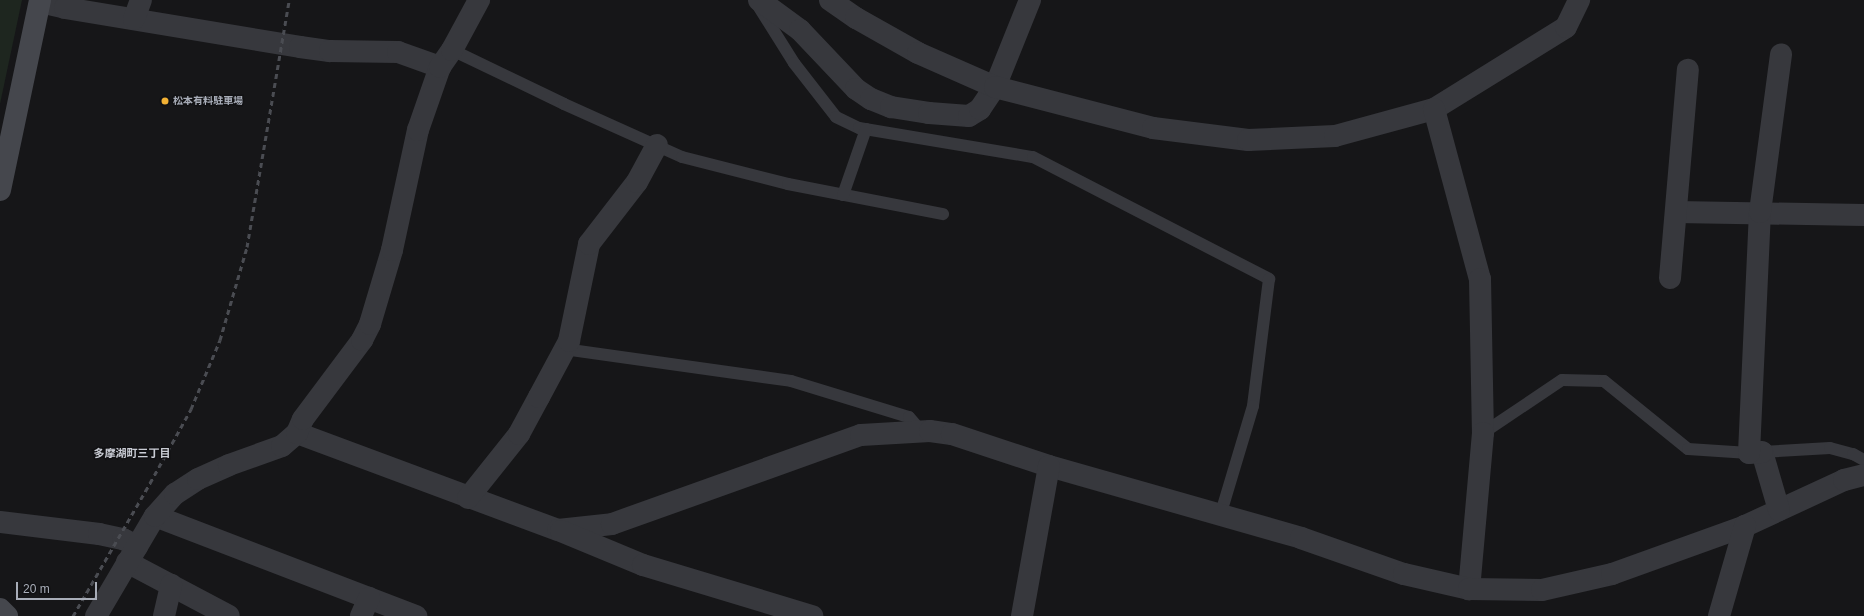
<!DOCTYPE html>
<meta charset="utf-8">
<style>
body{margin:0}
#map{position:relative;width:1864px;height:616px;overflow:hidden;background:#161618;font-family:Helvetica,"Noto Sans JP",sans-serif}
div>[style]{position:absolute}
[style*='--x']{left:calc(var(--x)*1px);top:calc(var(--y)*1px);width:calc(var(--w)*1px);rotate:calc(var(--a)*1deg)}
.green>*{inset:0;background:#1e261f}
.lane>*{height:12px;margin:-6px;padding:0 6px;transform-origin:6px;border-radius:6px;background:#37383d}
.street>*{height:22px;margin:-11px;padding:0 11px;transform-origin:11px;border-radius:11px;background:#37383d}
.secondary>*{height:22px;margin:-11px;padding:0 11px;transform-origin:11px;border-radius:11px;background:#45474d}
.rail>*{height:3px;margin-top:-1.5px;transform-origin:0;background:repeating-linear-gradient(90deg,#4a4c52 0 5px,transparent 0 9px)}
.dots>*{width:11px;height:11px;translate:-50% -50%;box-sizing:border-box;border:2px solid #111113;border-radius:50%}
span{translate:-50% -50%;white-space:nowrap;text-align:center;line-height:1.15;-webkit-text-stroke:3px #111113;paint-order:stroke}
.poi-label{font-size:10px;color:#a8adb8;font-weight:700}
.left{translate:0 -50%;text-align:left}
.neighbourhood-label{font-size:11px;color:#c9ccd4;font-weight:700}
.scale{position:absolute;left:16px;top:582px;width:81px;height:18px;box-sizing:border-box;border:2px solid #a8adb8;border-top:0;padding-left:5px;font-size:12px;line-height:14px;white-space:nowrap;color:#a8adb8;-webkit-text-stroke:3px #111113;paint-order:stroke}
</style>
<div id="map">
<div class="green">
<div style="clip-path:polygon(0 0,22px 0,0 104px)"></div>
</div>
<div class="lane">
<div style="--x:757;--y:4;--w:70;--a:57.9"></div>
<div style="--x:794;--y:63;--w:68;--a:52.1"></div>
<div style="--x:836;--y:117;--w:25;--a:26"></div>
<div style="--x:859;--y:128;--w:176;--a:9.5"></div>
<div style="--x:1033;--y:157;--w:266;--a:27.3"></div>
<div style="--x:1269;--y:279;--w:128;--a:97.2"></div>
<div style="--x:1253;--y:406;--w:115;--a:106.7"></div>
<div style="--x:452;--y:50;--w:124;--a:25.7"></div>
<div style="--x:564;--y:104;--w:129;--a:24.2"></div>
<div style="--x:682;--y:157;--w:109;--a:14.3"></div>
<div style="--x:788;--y:184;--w:158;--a:11"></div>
<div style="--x:843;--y:195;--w:70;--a:-70.8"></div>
<div style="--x:564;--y:349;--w:229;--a:8"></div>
<div style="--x:791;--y:381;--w:123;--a:17"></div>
<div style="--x:909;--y:417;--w:18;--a:49"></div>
<div style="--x:1483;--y:433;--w:95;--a:-33.9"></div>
<div style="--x:1562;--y:380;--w:42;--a:1.4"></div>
<div style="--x:1604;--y:381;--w:108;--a:39"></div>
<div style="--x:1688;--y:449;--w:61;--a:3.8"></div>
<div style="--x:1762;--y:452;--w:68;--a:-3.4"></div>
<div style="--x:1830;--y:448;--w:24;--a:15"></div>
<div style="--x:1853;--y:454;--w:13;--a:29"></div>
</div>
<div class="street">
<div style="--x:759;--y:0;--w:51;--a:36.2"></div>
<div style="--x:800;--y:30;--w:81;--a:46.5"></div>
<div style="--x:856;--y:89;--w:18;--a:34"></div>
<div style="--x:871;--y:99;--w:22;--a:22"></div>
<div style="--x:891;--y:107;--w:38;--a:9"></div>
<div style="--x:929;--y:113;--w:40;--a:4.3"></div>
<div style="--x:969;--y:116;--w:13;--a:-32"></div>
<div style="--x:980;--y:109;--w:27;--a:-56"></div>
<div style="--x:995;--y:87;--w:94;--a:-68.1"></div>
<div style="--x:830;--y:0;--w:32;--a:35"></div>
<div style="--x:856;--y:18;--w:71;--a:29.4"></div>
<div style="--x:918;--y:53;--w:84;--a:23.8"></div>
<div style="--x:995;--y:87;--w:163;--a:14.5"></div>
<div style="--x:1153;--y:128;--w:96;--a:7.2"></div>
<div style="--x:1248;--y:140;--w:87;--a:-2.6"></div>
<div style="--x:1335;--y:136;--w:103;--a:-15.3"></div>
<div style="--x:1434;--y:109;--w:155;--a:-31.8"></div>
<div style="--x:1566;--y:27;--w:30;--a:-64"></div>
<div style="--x:40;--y:2;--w:26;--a:13"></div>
<div style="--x:65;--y:8;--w:238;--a:9.4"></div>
<div style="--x:300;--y:47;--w:30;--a:8"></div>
<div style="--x:330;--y:51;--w:68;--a:0.8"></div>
<div style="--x:398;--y:52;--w:45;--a:19.7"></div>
<div style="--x:134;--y:19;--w:20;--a:-70"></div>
<div style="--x:1434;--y:109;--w:176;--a:74.9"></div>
<div style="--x:1480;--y:279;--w:154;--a:88.9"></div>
<div style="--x:1483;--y:433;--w:157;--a:95.1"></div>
<div style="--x:1676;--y:212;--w:188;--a:0.9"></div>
<div style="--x:1670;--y:278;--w:209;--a:-85.1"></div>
<div style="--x:297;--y:433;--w:278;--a:20.4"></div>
<div style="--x:558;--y:530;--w:54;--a:-6.3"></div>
<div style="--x:612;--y:524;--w:264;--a:-19.7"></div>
<div style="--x:861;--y:435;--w:69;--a:-3.3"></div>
<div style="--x:930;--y:431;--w:22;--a:8"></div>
<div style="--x:952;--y:434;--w:102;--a:18.3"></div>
<div style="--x:1049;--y:466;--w:262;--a:15.9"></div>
<div style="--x:1301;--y:538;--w:109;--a:19.3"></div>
<div style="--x:1404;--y:574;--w:67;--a:13"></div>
<div style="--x:1469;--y:589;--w:73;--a:0.8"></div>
<div style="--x:1542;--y:590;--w:72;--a:-12.9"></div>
<div style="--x:1612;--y:574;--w:141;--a:-19.8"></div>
<div style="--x:1745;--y:526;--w:109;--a:-24.9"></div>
<div style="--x:1844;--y:480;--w:21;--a:-14"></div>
<div style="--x:468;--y:498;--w:82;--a:-51.4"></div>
<div style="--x:519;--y:434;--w:42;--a:-61.6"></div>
<div style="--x:539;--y:397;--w:64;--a:-61.8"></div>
<div style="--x:569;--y:341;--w:99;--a:-78.3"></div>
<div style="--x:589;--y:244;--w:78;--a:-52.3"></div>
<div style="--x:637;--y:182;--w:42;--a:-61.6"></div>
<div style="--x:1779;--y:510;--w:60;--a:-106.3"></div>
<div style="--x:1762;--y:452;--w:13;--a:176"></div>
<div style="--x:1749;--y:453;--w:241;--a:-87.4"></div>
<div style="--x:1760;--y:212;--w:159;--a:-82.4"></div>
<div style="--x:155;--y:516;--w:280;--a:21"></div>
<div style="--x:0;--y:522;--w:100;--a:6.9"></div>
<div style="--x:99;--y:534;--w:25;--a:12"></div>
<div style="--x:123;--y:539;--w:16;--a:27"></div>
<div style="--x:561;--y:531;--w:89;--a:22.5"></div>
<div style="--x:643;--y:565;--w:177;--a:16.8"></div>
<div style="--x:127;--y:562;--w:115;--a:27.9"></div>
<div style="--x:96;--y:616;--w:116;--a:-59.5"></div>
<div style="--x:155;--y:516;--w:30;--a:-48"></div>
<div style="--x:175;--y:494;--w:27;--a:-33"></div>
<div style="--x:198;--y:479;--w:34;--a:-24"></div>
<div style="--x:229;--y:465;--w:56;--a:-19.7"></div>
<div style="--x:282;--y:446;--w:20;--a:-41"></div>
<div style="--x:297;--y:433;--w:15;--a:-67"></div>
<div style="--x:303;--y:419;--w:99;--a:-53.2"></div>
<div style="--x:362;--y:340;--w:18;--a:-63"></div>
<div style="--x:370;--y:324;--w:77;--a:-73.4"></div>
<div style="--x:392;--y:250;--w:123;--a:-77.8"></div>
<div style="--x:418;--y:130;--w:67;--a:-70.8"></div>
<div style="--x:440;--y:67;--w:21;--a:-55"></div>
<div style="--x:452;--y:50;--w:57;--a:-61.6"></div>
<div style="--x:164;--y:616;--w:32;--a:-77"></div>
<div style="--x:361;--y:616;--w:20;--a:-66"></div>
<div style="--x:1022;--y:616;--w:152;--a:-79.8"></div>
<div style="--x:1719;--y:616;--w:94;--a:-73.9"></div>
</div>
<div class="secondary">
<div style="--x:0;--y:190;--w:194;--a:-78.1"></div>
<div style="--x:0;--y:609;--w:10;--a:45"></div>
</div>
<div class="rail">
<div style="--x:73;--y:616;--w:154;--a:-59.9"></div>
<div style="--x:150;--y:483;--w:85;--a:-61"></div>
<div style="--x:191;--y:409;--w:75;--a:-67.2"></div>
<div style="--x:220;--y:340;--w:97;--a:-73.8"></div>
<div style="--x:247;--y:247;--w:251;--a:-80.3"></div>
</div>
<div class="dots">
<div style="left:165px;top:101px;background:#f2b134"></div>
</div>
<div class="poi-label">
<span class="left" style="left:173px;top:101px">松本有料駐車場</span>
</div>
<div class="neighbourhood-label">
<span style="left:132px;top:453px">多摩湖町三丁目</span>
</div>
<div class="scale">20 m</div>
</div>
